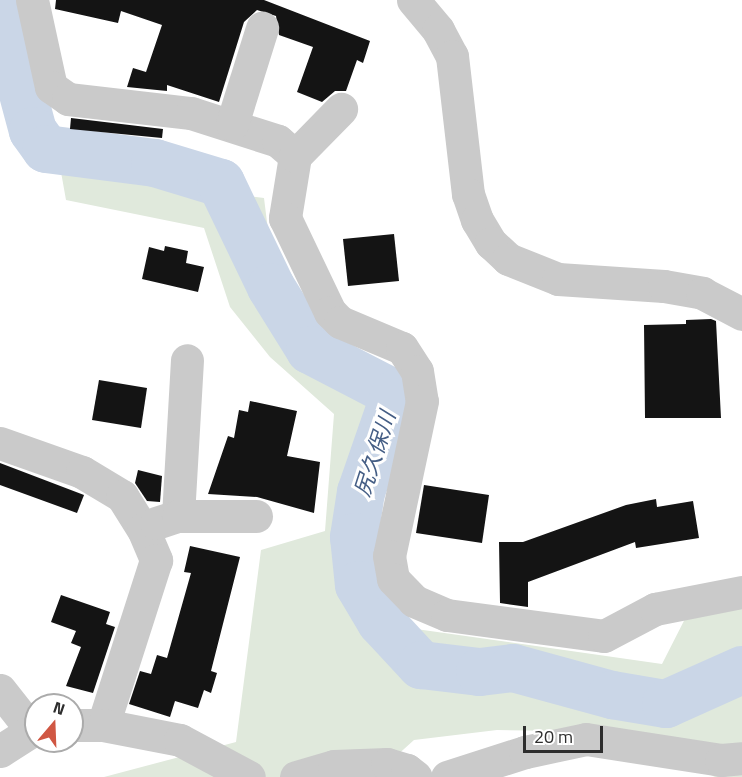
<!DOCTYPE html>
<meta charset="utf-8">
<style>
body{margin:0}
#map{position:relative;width:742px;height:777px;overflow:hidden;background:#fff;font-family:"Titillium Web","Noto Sans JP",sans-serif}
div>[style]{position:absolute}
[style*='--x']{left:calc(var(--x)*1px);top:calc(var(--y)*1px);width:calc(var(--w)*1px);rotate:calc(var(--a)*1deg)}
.green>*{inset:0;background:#e0e9dc}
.river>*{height:48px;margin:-24px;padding:0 24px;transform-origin:24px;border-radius:24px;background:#cad6e7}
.building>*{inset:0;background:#141414}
.minor>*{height:33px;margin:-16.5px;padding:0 16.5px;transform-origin:16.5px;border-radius:16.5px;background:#cacaca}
span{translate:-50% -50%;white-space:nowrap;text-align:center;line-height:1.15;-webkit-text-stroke:6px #fff;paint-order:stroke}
.water-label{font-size:22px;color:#455e85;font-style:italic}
.north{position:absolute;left:24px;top:693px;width:60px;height:60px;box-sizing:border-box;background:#fff;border:2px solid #ababab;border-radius:50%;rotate:19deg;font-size:16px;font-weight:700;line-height:24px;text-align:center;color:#2d2d2d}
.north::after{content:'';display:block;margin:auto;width:21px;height:27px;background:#d05743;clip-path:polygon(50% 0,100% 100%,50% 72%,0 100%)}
.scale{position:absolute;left:523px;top:726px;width:80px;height:27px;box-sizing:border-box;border:3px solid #2d2d2d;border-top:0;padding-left:8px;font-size:18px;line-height:21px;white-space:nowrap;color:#2d2d2d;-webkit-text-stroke:4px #fff;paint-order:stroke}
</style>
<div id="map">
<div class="green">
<div style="clip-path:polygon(61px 172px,264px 198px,273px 270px,385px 388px,383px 467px,366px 565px,416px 629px,662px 664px,690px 609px,742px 603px,742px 777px,715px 777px,622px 732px,497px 730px,414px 740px,373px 777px,104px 777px,236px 742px,261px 550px,325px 531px,334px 414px,270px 357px,230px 307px,204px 228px,66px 200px)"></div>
</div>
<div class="river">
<div style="--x:0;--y:8;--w:127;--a:75"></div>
<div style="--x:33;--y:131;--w:22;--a:54"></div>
<div style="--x:46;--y:149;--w:110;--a:7.3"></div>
<div style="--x:155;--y:163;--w:69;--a:16.9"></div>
<div style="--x:221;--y:183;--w:115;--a:64.3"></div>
<div style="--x:271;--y:287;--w:74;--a:58.2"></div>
<div style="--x:310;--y:350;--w:96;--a:27.4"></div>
<div style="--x:395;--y:394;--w:104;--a:109.1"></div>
<div style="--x:361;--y:492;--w:46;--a:98.8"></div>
<div style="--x:354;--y:537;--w:48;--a:84.1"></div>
<div style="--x:359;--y:585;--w:43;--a:59.3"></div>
<div style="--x:381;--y:622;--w:59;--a:47.1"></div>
<div style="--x:421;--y:665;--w:59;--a:6.8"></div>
<div style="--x:480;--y:672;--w:33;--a:-7"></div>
<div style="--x:513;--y:668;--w:103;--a:15.3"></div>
<div style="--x:612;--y:695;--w:55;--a:9.5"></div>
<div style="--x:666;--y:704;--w:83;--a:-24.1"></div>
</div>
<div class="building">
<div style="clip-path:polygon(56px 0,264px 0,370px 41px,363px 63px,357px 60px,346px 91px,335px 91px,322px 102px,297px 92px,313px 47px,279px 35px,276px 16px,257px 10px,244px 22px,219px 102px,167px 85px,167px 91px,127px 87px,133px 68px,146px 72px,162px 25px,121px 11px,118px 23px,55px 9px)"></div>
<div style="clip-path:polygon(71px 118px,163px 129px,162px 138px,70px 129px)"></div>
<div style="clip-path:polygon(394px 234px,399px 281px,348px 286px,343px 239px)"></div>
<div style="clip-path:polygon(165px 246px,188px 251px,186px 263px,204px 267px,198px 292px,142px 279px,149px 247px,164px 251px)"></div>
<div style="clip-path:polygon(711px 319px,716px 321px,721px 418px,645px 418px,644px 325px,686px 324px,686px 320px)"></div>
<div style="clip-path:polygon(99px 380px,147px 388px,141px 428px,92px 420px)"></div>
<div style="clip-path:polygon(250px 401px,297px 411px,287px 456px,320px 462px,314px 513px,257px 497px,208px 494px,228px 436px,234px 438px,239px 410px,248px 412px)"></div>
<div style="clip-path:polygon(0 463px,84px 495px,77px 513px,0 485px)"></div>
<div style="clip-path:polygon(138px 470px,162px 476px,160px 502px,147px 501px,135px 483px)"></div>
<div style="clip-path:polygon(424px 485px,489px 495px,482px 543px,416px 533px)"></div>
<div style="clip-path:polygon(656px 499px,657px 507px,693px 501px,699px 538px,636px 548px,635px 542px,528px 582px,528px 607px,500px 603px,499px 542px,523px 542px,626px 505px)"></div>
<div style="clip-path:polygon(190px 546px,240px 557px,211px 671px,217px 673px,211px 693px,204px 690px,198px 708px,175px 701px,170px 717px,129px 704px,140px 671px,151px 674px,157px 655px,167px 658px,191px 573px,184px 572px)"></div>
<div style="clip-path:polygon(61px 595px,110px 612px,106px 624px,115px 627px,93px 693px,66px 686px,81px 647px,71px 643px,76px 631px,51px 622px)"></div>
</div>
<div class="minor">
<div style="--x:32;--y:0;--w:89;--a:77.7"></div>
<div style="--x:51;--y:87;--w:21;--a:35"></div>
<div style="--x:68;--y:99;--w:124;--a:6.5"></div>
<div style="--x:191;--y:113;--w:91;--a:17.8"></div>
<div style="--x:278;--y:141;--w:23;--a:41"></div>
<div style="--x:295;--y:156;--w:63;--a:99.2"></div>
<div style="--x:285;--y:218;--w:104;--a:64.4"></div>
<div style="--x:330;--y:312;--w:14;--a:45"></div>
<div style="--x:340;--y:322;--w:67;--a:22.8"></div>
<div style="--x:402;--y:348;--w:27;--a:57"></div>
<div style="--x:417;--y:371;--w:30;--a:81"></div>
<div style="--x:422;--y:401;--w:158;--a:102"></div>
<div style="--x:389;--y:556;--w:23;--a:80"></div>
<div style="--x:393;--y:579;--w:30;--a:46"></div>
<div style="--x:414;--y:601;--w:36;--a:23"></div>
<div style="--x:447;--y:615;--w:158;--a:7.6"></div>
<div style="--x:604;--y:636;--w:58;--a:-27.9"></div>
<div style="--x:655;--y:609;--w:89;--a:-11.1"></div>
<div style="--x:413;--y:0;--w:39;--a:50"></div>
<div style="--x:438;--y:30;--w:30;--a:62"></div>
<div style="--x:452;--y:56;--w:139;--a:83.4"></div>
<div style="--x:468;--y:194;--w:28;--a:71"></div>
<div style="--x:477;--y:220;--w:27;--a:59"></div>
<div style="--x:491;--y:243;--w:23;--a:43"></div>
<div style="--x:508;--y:259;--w:54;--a:21.8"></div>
<div style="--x:558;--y:279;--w:106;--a:3.8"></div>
<div style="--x:664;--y:286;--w:39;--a:10"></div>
<div style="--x:702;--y:293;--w:45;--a:27.7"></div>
<div style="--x:232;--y:124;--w:101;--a:-72.6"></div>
<div style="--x:295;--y:156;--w:66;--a:-45.6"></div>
<div style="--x:0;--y:443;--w:87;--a:19.5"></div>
<div style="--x:82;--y:472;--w:47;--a:31"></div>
<div style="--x:122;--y:496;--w:39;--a:58"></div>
<div style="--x:143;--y:529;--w:34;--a:67"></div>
<div style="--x:156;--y:560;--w:173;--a:107.8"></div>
<div style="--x:103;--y:725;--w:31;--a:180"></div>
<div style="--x:178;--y:516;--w:156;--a:-86.7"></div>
<div style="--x:156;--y:523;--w:23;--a:-18"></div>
<div style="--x:178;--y:516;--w:78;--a:0"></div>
<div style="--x:0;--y:690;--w:48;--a:51.7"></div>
<div style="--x:103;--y:725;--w:78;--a:11"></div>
<div style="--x:180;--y:740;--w:78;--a:28.2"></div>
<div style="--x:0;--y:751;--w:43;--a:-32.6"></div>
<div style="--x:296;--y:777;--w:40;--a:-16"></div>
<div style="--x:334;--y:766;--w:53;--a:-2.2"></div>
<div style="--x:387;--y:764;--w:21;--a:17"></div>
<div style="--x:407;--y:770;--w:11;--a:38"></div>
<div style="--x:447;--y:777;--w:82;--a:-17.8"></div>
<div style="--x:525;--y:752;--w:62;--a:-12"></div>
<div style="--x:586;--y:739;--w:137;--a:8.8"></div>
<div style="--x:721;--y:760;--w:21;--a:-5"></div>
</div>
<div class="water-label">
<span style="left:375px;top:454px;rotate:-72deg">尻久保川</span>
</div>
<div class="north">N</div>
<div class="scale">20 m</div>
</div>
